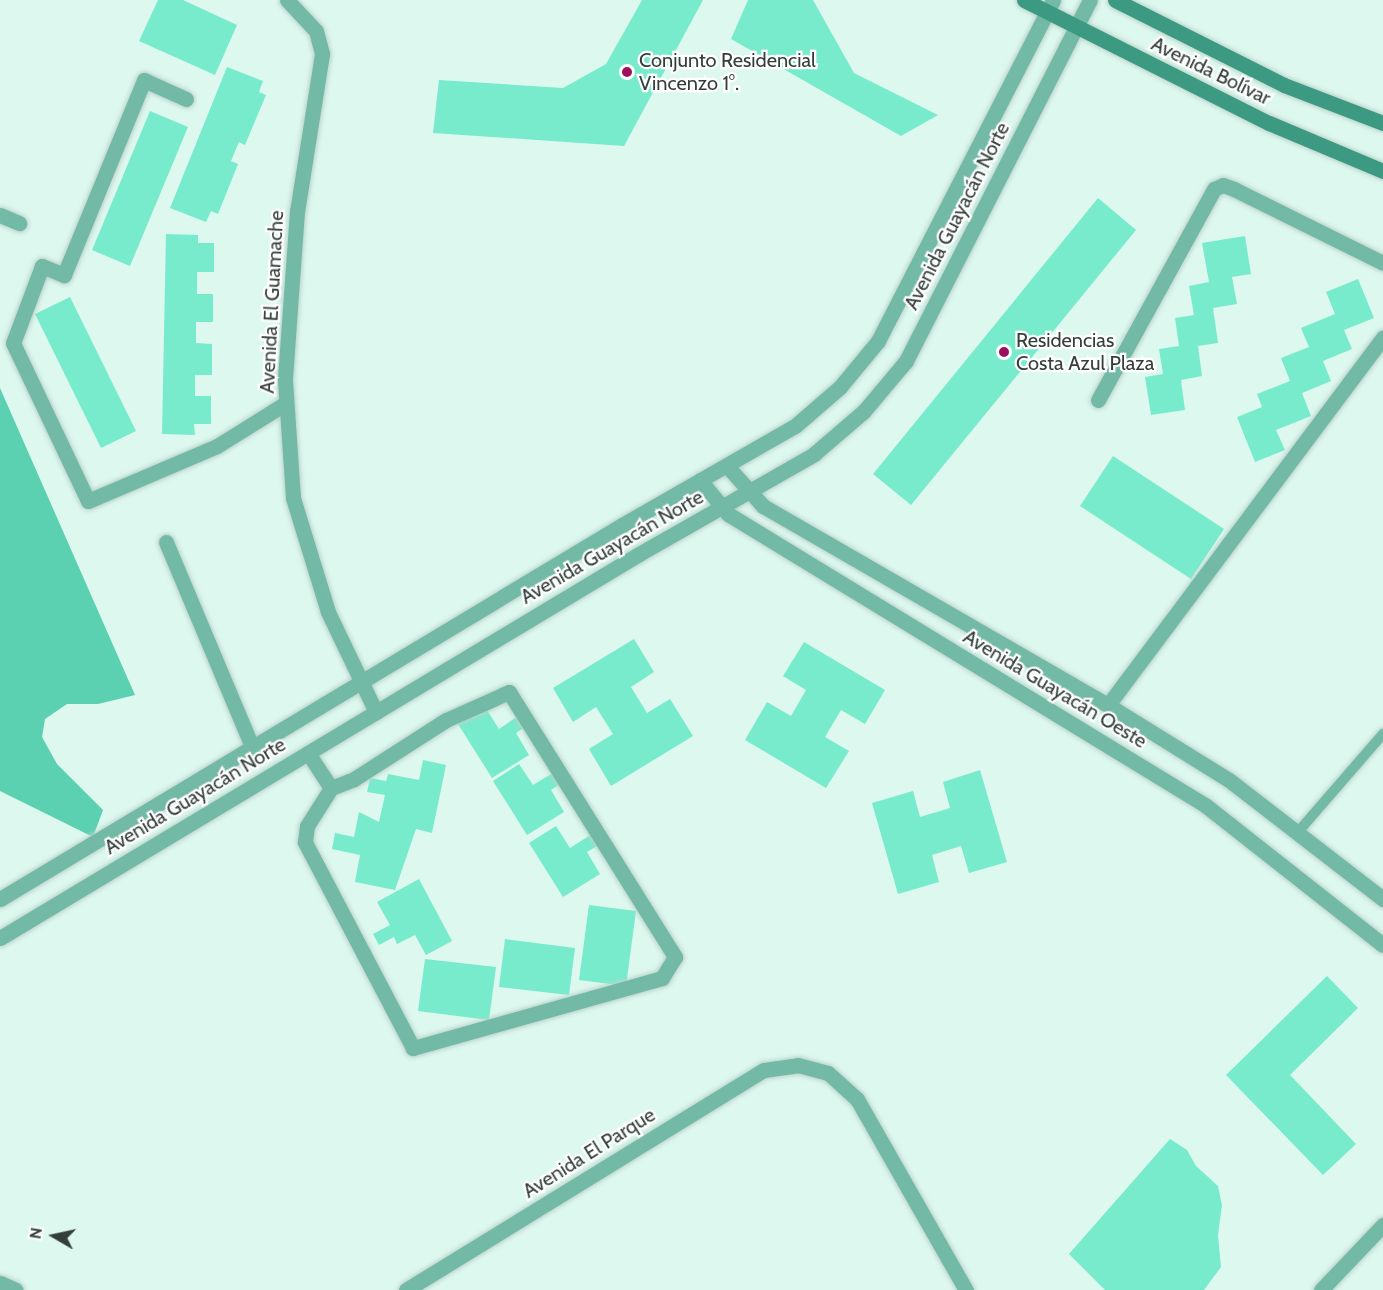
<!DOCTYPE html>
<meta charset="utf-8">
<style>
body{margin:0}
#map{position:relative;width:1383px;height:1290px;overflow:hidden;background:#ddf8ef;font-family:Cabin,sans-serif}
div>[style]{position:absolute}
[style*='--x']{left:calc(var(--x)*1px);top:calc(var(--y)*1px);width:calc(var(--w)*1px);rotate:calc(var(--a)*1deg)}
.forest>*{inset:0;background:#5bd1b2}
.building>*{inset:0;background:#78ebcc}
.roads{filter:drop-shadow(0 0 2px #bbd3cb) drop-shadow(0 0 2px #bbd3cb)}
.lane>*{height:10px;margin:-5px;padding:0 5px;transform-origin:5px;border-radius:5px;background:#72baa5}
.street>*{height:15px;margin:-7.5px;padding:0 7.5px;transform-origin:7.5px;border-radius:7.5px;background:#72baa5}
.secondary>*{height:15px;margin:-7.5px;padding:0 7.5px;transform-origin:7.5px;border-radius:7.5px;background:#3c9982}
.dots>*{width:16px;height:16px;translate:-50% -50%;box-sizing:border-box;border:3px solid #fff;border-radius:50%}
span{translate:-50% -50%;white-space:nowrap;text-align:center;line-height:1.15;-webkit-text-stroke:4.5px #fff;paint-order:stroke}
.poi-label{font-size:20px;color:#343f3b}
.left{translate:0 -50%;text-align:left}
.street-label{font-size:20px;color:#343f3b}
.north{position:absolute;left:24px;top:1206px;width:60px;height:60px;-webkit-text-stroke:4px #fff;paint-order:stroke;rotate:279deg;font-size:16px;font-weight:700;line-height:24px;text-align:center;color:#343f3b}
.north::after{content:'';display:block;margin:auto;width:21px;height:27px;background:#343f3b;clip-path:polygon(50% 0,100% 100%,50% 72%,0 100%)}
</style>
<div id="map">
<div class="forest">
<div style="clip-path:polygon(0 388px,135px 695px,98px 704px,67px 704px,45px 719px,42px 737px,57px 764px,103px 810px,93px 837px,0 791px)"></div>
</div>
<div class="building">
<div style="clip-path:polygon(158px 0,183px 0,237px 25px,215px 75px,139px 41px)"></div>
<div style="clip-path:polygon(642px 0,703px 0,624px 146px,433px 133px,439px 80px,563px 88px,606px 64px)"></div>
<div style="clip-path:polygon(748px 0,813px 0,854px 73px,938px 115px,901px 136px,731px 39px)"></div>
<div style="clip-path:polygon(227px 67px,263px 81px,259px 92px,266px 95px,245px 145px,239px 142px,231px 161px,238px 164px,218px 214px,211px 211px,206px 222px,170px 208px)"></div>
<div style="clip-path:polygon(150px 111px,188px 127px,130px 266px,92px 250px)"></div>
<div style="clip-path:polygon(1098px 198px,1136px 230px,911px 505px,873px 474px)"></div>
<div style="clip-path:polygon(166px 234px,198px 235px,198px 243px,214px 243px,214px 272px,197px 272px,197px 294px,213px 294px,213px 322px,196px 322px,196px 343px,212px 344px,212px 375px,195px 375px,195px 396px,211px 396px,211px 424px,194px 424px,195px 435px,162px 434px)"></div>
<div style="clip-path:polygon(1245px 236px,1251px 274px,1232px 277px,1237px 304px,1213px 308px,1218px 343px,1198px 346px,1202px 376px,1181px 380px,1185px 410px,1151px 415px,1145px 377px,1163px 374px,1159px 349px,1179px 346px,1175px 318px,1194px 315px,1189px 286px,1209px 282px,1202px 243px)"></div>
<div style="clip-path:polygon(1358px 279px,1374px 318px,1344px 330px,1352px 349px,1323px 361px,1331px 381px,1302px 393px,1311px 416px,1276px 430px,1285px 450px,1255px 462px,1237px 417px,1262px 407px,1257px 394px,1290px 381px,1281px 358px,1309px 347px,1301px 328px,1335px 314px,1326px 292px)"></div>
<div style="clip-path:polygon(70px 297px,136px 431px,101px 448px,35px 314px)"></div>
<div style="clip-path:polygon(1113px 456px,1224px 529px,1191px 579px,1080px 506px)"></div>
<div style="clip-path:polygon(634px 639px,654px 672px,631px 687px,647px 713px,670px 699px,693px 736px,611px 786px,589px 749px,613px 734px,596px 707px,573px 722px,553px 688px)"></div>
<div style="clip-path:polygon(804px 642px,885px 690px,865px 724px,841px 710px,825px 737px,849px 751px,826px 788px,745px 740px,767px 702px,791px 716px,806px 690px,783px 676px)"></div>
<div style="clip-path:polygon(485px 707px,499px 729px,521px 714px,528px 725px,516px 733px,529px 755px,492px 778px,458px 724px)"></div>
<div style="clip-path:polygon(423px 760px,446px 765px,432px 833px,416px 829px,395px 890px,355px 882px,360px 855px,332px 849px,335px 833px,354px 837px,359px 812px,379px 822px,385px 795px,367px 792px,370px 778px,386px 781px,388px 774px,419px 780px)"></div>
<div style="clip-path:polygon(519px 764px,533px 785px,556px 771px,563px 782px,551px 790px,564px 812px,527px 835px,493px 781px)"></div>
<div style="clip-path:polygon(980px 770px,1007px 862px,969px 873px,961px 846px,932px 855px,939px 882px,898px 894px,872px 803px,913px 791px,920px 817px,950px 808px,943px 782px)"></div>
<div style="clip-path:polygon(556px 826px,570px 848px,592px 834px,599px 845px,587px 852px,600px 874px,563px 897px,529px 843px)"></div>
<div style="clip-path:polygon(419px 879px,452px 941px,426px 955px,415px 935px,397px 944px,394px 937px,379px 945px,373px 934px,390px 925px,377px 902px)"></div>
<div style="clip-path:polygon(589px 905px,636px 911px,626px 986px,579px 980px)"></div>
<div style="clip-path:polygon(505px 939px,575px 948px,569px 995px,499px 987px)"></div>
<div style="clip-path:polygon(425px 959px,496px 967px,489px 1020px,418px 1011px)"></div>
<div style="clip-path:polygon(1327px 976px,1358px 1008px,1290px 1075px,1356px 1144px,1323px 1175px,1226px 1075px)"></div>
<div style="clip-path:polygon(1170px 1139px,1187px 1150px,1196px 1166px,1218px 1186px,1222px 1205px,1218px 1235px,1221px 1267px,1204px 1290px,1105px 1290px,1069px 1254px)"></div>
</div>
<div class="roads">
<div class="lane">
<div style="--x:1298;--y:832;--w:130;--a:-49.1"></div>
</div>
<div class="street">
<div style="--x:287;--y:0;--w:42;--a:46.9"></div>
<div style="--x:316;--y:31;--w:24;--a:75"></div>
<div style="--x:322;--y:54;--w:159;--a:99"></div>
<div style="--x:297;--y:211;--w:169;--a:94.1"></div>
<div style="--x:285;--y:380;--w:118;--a:86.1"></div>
<div style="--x:293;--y:498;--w:119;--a:72.9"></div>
<div style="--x:328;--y:612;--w:111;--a:64.4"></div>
<div style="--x:186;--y:99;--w:46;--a:-155.7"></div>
<div style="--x:144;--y:80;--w:211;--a:112.3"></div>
<div style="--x:64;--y:275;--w:24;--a:-158"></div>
<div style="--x:42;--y:266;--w:82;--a:110.6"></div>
<div style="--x:13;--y:343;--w:175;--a:64.6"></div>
<div style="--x:88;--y:501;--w:140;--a:-23.1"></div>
<div style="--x:217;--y:446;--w:81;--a:-31.9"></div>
<div style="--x:0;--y:215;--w:21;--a:23"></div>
<div style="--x:1098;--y:400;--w:241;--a:-61.2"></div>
<div style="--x:1214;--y:189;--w:10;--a:-24"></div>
<div style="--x:1223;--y:185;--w:12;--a:20"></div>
<div style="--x:1234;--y:189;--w:166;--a:26.4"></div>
<div style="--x:727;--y:466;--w:54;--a:48"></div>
<div style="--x:763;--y:506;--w:398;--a:30"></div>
<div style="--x:1108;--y:705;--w:142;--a:31.8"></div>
<div style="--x:1229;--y:780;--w:195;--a:37.7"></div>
<div style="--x:700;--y:480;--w:44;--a:50.5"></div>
<div style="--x:728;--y:514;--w:559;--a:31.39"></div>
<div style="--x:1205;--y:805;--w:226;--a:38.2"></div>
<div style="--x:166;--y:542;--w:222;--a:67.2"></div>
<div style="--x:509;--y:692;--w:313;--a:57.9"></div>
<div style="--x:675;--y:957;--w:25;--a:122"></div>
<div style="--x:662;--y:978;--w:259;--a:164.3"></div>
<div style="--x:413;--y:1048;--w:233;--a:-117.7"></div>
<div style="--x:305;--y:842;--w:16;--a:-83"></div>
<div style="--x:307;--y:826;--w:45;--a:-57.7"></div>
<div style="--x:331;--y:788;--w:25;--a:-21"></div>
<div style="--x:354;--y:779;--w:109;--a:-32.7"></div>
<div style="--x:446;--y:720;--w:69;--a:-24"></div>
<div style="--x:1108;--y:705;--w:459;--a:-53.2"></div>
<div style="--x:308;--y:753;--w:42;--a:56.7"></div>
<div style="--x:0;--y:899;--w:726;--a:-31.02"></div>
<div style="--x:622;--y:525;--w:199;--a:-29.8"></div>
<div style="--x:795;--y:426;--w:60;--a:-40.9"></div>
<div style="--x:840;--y:387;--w:60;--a:-50.4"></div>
<div style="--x:878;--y:341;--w:383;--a:-62.8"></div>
<div style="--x:0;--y:938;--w:746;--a:-31"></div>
<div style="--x:639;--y:554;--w:202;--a:-29.7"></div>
<div style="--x:814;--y:454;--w:66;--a:-40.7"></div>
<div style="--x:864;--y:411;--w:65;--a:-50"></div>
<div style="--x:906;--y:361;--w:405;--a:-63"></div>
<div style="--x:0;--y:1283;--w:17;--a:24"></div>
<div style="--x:406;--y:1290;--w:420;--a:-31.6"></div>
<div style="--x:764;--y:1070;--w:34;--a:-8"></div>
<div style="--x:798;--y:1065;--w:31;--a:15"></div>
<div style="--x:828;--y:1073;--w:39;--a:42"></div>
<div style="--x:857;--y:1099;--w:220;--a:60.3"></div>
<div style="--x:1321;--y:1290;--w:90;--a:-46.4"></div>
</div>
<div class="secondary">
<div style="--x:1024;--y:0;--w:274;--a:26.7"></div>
<div style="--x:1269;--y:123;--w:124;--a:22.8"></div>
<div style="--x:1115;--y:0;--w:189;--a:26.7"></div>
<div style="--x:1284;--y:85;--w:106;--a:21"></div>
</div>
</div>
<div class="dots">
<div style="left:627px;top:72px;background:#9c105f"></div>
<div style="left:1004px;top:352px;background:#9c105f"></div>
</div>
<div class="poi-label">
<span class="left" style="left:639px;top:72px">Conjunto Residencial<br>Vincenzo 1°.</span>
<span class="left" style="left:1016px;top:352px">Residencias<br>Costa Azul Plaza</span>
</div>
<div class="street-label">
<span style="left:1211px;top:71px;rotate:26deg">Avenida Bolívar</span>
<span style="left:957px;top:216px;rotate:-63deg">Avenida Guayacán Norte</span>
<span style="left:272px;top:302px;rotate:-87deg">Avenida El Guamache</span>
<span style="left:612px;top:547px;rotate:-30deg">Avenida Guayacán Norte</span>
<span style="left:1055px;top:689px;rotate:31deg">Avenida Guayacán Oeste</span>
<span style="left:195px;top:796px;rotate:-31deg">Avenida Guayacán Norte</span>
<span style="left:589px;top:1153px;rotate:-32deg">Avenida El Parque</span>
</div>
<div class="north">N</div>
</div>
